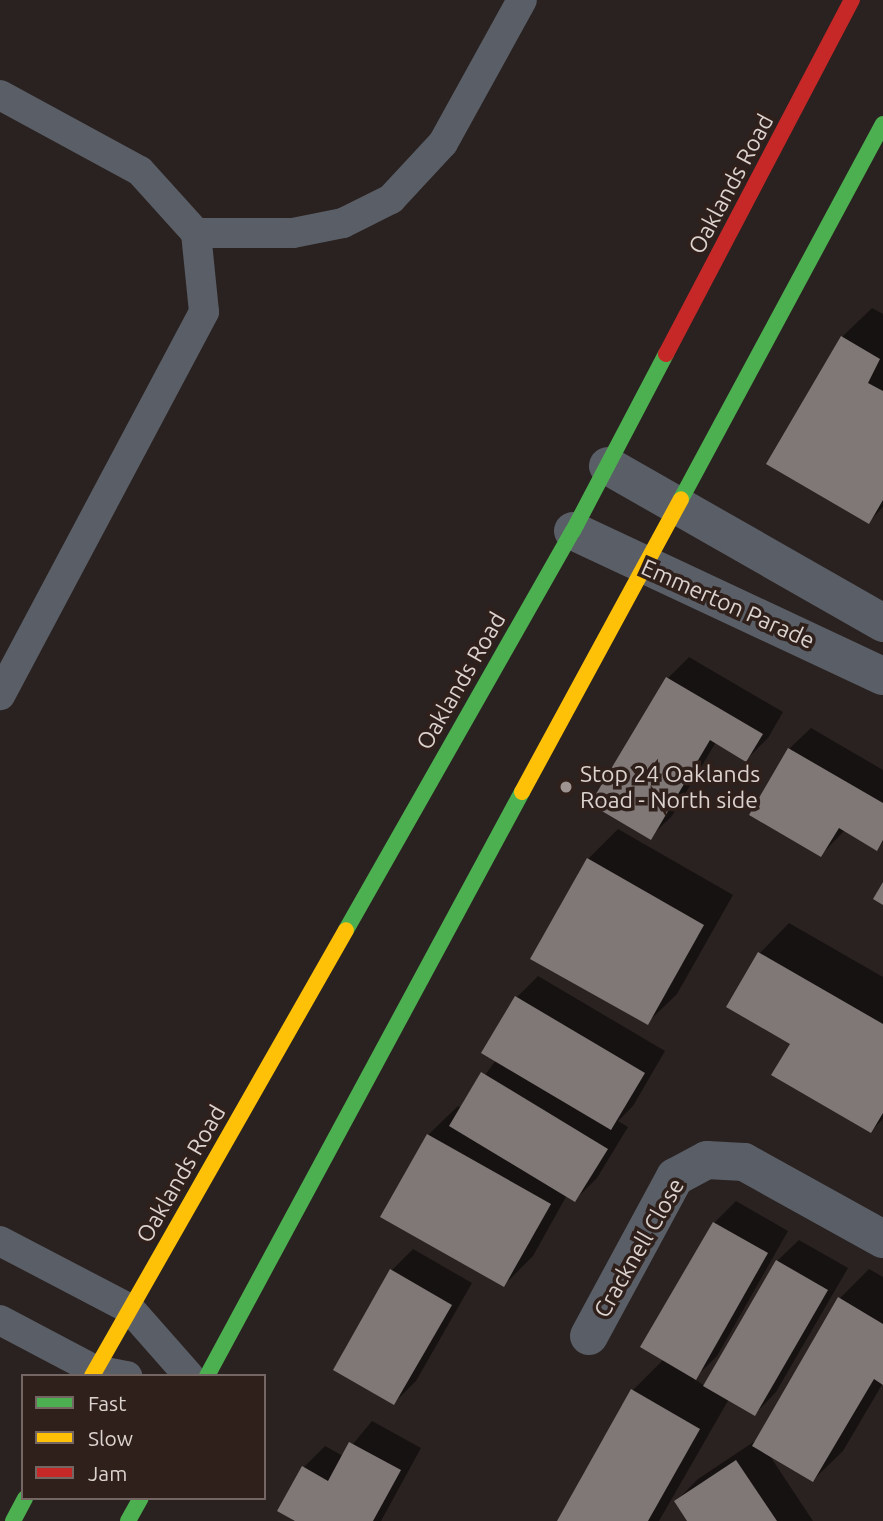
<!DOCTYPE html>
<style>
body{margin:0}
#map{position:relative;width:883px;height:1521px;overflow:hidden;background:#2a2220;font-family:Ubuntu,sans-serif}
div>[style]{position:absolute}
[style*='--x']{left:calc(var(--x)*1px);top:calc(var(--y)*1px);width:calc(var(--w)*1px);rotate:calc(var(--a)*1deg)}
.shadow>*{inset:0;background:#0007}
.building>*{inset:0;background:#807876}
.lane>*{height:30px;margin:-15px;padding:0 15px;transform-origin:15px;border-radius:15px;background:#5a5e66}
.street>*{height:38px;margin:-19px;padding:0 19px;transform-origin:19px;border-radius:19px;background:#5a5e66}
.fast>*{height:16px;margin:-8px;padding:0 8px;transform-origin:8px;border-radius:8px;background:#4caf50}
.slow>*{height:16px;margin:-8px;padding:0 8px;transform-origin:8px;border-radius:8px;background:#ffc107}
.jam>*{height:16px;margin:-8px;padding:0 8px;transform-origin:8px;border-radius:8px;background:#c62828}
.dots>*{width:19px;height:19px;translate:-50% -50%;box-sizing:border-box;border:4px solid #2f201b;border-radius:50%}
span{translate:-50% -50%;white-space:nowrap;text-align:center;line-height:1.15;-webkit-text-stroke:7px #2f201b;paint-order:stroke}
.street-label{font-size:23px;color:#dcd2ce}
.poi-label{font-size:23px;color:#dcd2ce}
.left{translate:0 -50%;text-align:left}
.legend{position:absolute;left:21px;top:1374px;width:245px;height:126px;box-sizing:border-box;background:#2f201b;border:2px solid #746763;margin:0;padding:9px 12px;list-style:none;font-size:21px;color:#dcd2ce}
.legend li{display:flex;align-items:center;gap:14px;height:35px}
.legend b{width:35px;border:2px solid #746763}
</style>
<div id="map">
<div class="shadow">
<div style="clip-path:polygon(872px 308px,883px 314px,883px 507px,869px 522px,842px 337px)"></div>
<div style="clip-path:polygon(689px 657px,783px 712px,768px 738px,746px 760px,716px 742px,672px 816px,650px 837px,668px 678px)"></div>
<div style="clip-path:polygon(811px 728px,883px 770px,883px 842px,877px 848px,845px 830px,821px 855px,789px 749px)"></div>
<div style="clip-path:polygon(618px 829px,733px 895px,677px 994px,647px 1023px,588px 859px)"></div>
<div style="clip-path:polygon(789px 923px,883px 977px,883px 1119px,871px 1131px,792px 1043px,728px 1006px,760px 953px)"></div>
<div style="clip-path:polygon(538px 976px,665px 1051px,633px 1106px,618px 1121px,628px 1127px,597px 1178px,575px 1200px,567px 1195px,533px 1256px,504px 1285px,428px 1135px,458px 1106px,461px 1108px,496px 1060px,517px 997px)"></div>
<div style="clip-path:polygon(736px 1201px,788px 1231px,717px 1356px,694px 1379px,705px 1386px,777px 1261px,799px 1240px,848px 1268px,776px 1392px,755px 1414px,729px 1399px,659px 1521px,559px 1521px,633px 1390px,664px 1359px,643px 1347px,714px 1223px)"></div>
<div style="clip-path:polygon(413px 1249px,472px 1283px,416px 1381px,394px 1403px,392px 1270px)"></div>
<div style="clip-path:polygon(869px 1269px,883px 1277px,883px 1383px,843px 1451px,813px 1480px,768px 1453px,813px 1521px,690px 1521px,676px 1501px,698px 1479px,758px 1439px,840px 1298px)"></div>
<div style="clip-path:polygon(372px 1421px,421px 1448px,381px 1521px,299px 1521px,304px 1467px,325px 1446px,343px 1456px)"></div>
</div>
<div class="building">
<div style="clip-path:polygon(841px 336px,880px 359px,868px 383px,883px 391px,883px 500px,869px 524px,766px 464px)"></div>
<div style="clip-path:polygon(666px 677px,763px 734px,746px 762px,710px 740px,651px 840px,590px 804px)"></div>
<div style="clip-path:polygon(788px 748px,883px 803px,883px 840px,877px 851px,839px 828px,821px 857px,749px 815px)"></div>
<div style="clip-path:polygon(587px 858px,704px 925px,648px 1025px,530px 959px)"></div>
<div style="clip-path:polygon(883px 882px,883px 905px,873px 899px)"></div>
<div style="clip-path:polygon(758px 952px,883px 1024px,883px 1113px,871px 1133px,771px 1075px,790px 1044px,726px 1007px)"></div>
<div style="clip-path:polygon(515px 996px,645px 1073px,611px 1130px,481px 1053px)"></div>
<div style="clip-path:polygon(481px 1072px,608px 1149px,575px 1202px,449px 1126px)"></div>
<div style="clip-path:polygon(427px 1134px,551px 1204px,504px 1287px,380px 1217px)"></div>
<div style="clip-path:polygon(713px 1222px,768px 1253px,696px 1380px,640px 1347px)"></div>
<div style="clip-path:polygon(776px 1260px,828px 1290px,755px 1416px,703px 1386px)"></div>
<div style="clip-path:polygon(390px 1269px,452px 1305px,394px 1405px,333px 1370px)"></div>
<div style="clip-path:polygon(838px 1297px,883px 1324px,883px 1385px,874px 1379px,813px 1482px,752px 1446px)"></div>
<div style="clip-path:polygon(631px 1389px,700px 1429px,648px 1521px,557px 1521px)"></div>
<div style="clip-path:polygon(349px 1442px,401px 1470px,373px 1521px,295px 1521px,277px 1511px,302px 1466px,328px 1481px)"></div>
<div style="clip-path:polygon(736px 1460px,777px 1521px,687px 1521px,674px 1501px)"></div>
</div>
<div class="lane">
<div style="--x:0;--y:95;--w:159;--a:28.5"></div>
<div style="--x:140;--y:171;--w:84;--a:47.9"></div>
<div style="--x:196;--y:233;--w:79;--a:84.2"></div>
<div style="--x:204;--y:312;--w:434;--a:118"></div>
<div style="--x:196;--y:233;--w:97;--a:0"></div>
<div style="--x:293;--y:233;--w:51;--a:-11.3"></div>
<div style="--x:343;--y:223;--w:54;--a:-26.6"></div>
<div style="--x:391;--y:199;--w:76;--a:-47.1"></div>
<div style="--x:443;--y:143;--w:163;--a:-61.1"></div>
<div style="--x:0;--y:1241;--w:147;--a:27.6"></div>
<div style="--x:130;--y:1309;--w:89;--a:48.6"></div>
<div style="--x:0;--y:1320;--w:107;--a:27.8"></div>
<div style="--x:95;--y:1370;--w:33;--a:11"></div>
</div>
<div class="street">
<div style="--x:608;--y:466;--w:317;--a:29.7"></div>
<div style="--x:573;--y:531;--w:342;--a:25.1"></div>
<div style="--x:589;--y:1336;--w:181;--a:-61.6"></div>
<div style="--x:675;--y:1177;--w:36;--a:-28"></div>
<div style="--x:707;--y:1160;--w:37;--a:3"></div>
<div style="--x:744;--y:1162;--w:159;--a:29"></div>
</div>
<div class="fast">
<div style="--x:681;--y:499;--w:426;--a:-61.7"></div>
<div style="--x:346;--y:930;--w:459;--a:-60.4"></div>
<div style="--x:573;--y:531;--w:200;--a:-62.3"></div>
<div style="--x:207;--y:1376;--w:664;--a:-61.66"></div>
<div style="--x:13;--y:1521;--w:26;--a:-62"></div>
<div style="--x:128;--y:1521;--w:26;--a:-61"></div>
</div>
<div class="slow">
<div style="--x:522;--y:792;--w:333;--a:-61.5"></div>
<div style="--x:92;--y:1376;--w:513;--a:-60.34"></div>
</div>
<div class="jam">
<div style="--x:666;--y:354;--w:400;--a:-62.3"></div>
</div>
<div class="dots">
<div style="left:566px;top:787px;background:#9e9491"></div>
</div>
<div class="street-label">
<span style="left:731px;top:184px;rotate:-62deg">Oaklands Road</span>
<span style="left:728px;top:604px;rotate:24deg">Emmerton Parade</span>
<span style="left:461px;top:681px;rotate:-60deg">Oaklands Road</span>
<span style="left:181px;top:1174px;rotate:-60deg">Oaklands Road</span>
<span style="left:639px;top:1248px;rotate:-60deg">Cracknell Close</span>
</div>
<div class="poi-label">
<span class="left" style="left:580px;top:787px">Stop 24 Oaklands<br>Road - North side</span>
</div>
<ul class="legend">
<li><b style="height:9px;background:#4caf50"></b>Fast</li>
<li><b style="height:9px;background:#ffc107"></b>Slow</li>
<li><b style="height:9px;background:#c62828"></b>Jam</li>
</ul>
</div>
